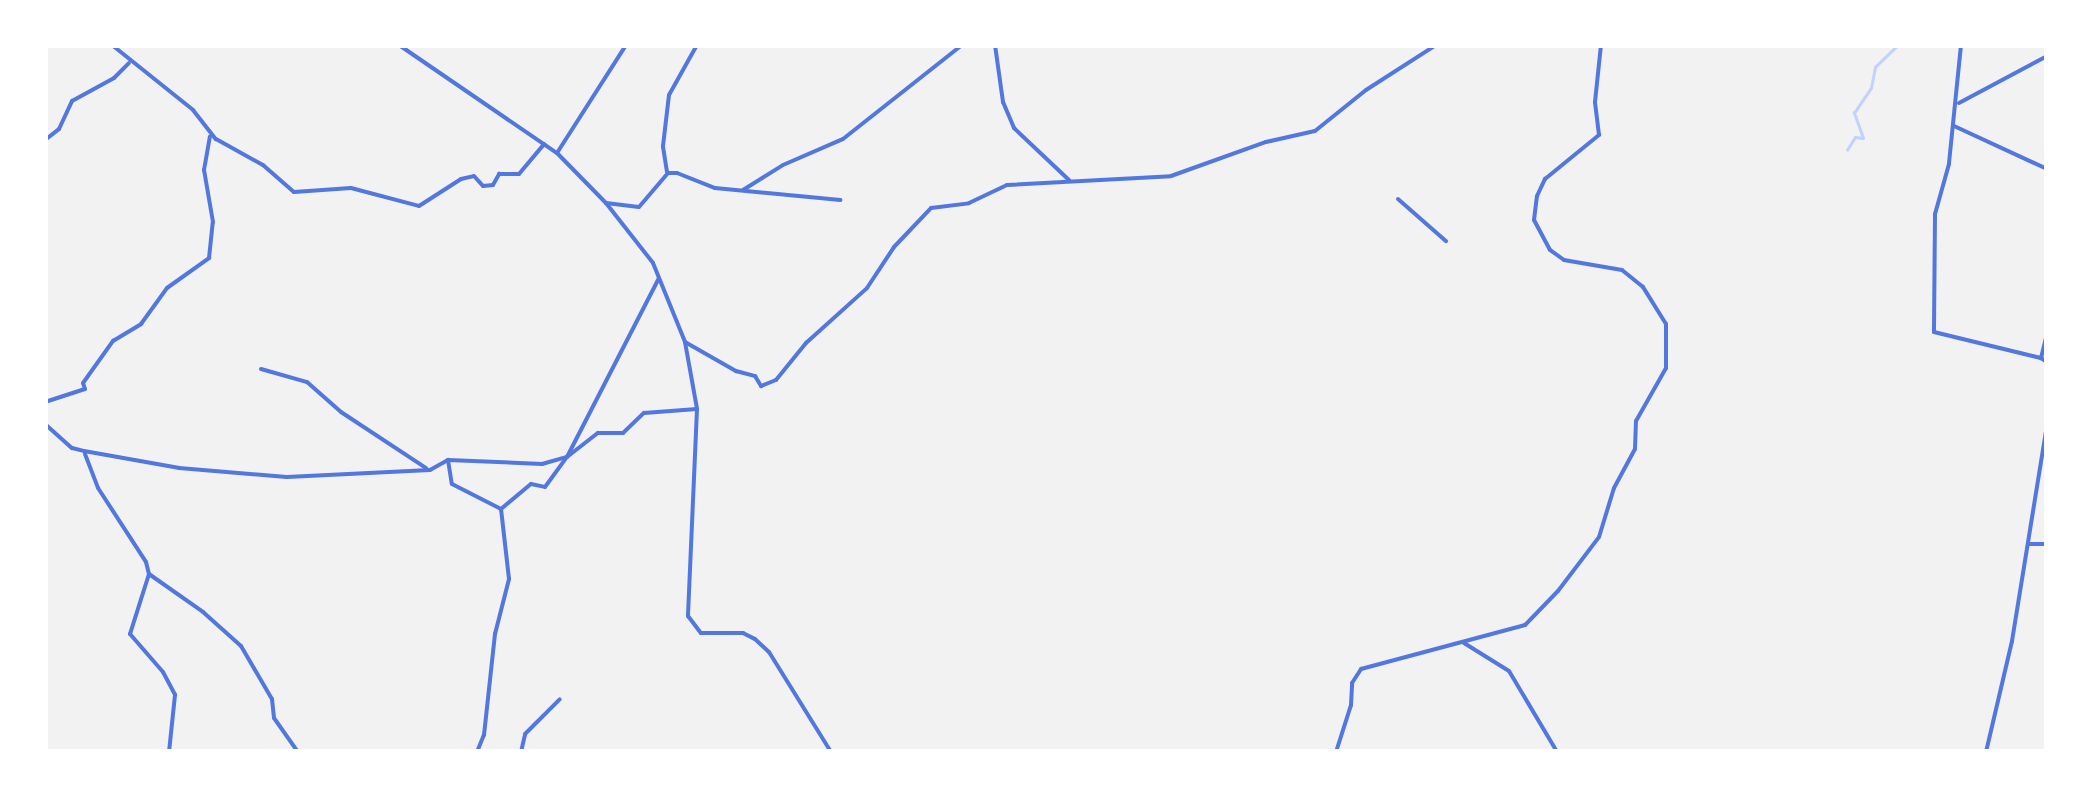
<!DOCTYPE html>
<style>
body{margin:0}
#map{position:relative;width:2092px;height:797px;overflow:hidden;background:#f2f2f2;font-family:"Nunito Sans",sans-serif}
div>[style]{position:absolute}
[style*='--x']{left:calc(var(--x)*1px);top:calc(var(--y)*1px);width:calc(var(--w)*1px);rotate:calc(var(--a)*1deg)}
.stream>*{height:2.5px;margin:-1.25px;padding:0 1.25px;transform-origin:1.25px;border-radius:1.25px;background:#bfd3fe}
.minor>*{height:4px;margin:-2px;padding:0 2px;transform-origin:2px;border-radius:2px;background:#5277de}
span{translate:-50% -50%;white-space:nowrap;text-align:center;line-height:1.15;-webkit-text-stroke:8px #fff;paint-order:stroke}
.frame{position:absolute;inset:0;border:48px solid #fff;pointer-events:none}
</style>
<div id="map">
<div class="stream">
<div style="--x:1847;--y:150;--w:15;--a:-58"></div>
<div style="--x:1855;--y:137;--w:8;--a:7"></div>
<div style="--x:1863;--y:138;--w:27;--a:-110"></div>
<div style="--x:1854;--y:113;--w:30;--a:-56"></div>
<div style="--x:1871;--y:88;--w:21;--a:-79"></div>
<div style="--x:1875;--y:67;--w:32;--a:-44"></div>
</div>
<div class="minor">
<div style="--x:112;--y:45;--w:104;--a:38.7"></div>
<div style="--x:193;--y:110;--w:37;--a:52"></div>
<div style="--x:216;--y:139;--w:54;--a:29"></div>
<div style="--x:263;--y:165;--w:41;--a:41.1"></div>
<div style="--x:294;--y:192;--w:57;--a:-4"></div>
<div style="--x:351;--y:188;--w:70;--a:14.8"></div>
<div style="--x:419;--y:206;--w:50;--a:-32.7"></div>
<div style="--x:461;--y:179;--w:13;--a:-13"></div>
<div style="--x:474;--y:176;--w:13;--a:48"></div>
<div style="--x:483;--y:186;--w:10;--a:-6"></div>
<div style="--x:493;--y:185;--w:13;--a:-61"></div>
<div style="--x:499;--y:174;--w:20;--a:0"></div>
<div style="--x:519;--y:174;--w:39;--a:-50"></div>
<div style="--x:399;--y:45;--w:191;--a:34.4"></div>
<div style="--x:557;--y:153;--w:70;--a:45.6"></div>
<div style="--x:606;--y:203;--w:76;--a:51.9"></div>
<div style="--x:653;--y:263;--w:85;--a:67.9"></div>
<div style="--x:685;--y:342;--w:68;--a:79.8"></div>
<div style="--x:697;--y:409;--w:207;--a:92.5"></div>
<div style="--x:688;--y:616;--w:21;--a:53"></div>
<div style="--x:701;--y:633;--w:42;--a:0"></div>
<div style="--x:743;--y:633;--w:13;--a:27"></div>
<div style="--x:755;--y:639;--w:19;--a:43"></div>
<div style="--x:769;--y:652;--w:118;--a:58.2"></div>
<div style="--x:995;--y:45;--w:58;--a:82"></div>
<div style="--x:1003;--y:102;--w:28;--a:67"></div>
<div style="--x:1014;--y:128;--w:76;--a:43.4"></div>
<div style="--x:1961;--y:45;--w:120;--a:95.8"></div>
<div style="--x:1949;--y:164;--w:52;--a:105.6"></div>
<div style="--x:1935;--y:214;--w:118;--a:90.5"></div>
<div style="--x:1934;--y:332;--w:110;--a:13.7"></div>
<div style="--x:400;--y:46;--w:26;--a:-2"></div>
<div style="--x:1959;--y:103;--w:100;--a:-28.1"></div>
<div style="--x:1954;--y:126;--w:102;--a:24.8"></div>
<div style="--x:45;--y:140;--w:18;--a:-38"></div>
<div style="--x:59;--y:129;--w:31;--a:-65"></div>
<div style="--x:72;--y:101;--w:48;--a:-28.7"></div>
<div style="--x:114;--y:78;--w:21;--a:-45"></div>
<div style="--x:557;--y:153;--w:128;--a:-57.4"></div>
<div style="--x:667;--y:172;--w:26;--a:-99"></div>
<div style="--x:663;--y:146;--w:51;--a:-83.3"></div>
<div style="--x:669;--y:95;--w:57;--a:-60.8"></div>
<div style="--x:743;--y:190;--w:47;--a:-32"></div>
<div style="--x:783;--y:165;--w:65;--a:-23.4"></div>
<div style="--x:843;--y:139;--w:152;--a:-38.3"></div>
<div style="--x:1398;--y:199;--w:64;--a:41.2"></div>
<div style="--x:606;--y:203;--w:33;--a:7"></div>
<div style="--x:639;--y:207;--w:45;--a:-49.5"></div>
<div style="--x:668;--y:173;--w:9;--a:0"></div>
<div style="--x:677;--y:173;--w:41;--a:21.5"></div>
<div style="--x:715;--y:188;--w:126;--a:5.5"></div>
<div style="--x:2047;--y:334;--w:25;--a:104"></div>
<div style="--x:2041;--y:358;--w:7;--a:34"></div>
<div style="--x:685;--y:342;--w:59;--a:29.6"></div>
<div style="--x:736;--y:371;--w:20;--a:15"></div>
<div style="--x:755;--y:376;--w:12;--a:59"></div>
<div style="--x:761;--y:386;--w:16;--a:-22"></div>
<div style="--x:776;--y:380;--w:48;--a:-51"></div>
<div style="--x:806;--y:343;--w:82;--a:-42"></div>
<div style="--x:867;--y:288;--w:49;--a:-56.6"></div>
<div style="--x:894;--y:247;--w:54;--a:-46.5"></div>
<div style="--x:931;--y:208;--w:38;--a:-7"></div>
<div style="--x:969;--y:203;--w:42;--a:-25.3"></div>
<div style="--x:1007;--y:185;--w:164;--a:-3.1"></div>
<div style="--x:1171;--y:176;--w:101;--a:-19.7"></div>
<div style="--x:1266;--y:142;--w:50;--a:-12.7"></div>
<div style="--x:1315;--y:131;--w:65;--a:-38.8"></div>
<div style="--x:1366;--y:90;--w:83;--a:-32.7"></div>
<div style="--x:261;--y:369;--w:48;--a:15.8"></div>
<div style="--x:307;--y:382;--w:45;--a:41.4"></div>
<div style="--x:341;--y:412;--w:102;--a:33.4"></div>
<div style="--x:45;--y:402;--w:42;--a:-18"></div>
<div style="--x:85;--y:389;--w:6;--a:-108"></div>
<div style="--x:83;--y:383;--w:52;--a:-54.5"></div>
<div style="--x:113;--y:341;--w:33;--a:-31"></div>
<div style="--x:141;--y:324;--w:44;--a:-54.2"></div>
<div style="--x:167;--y:288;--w:52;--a:-35.5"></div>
<div style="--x:209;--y:258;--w:36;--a:-84"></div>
<div style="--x:213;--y:222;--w:53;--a:-99.8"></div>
<div style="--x:204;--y:170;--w:34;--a:-80"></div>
<div style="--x:45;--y:424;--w:36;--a:42"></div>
<div style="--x:72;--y:448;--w:12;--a:14"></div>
<div style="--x:84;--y:451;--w:97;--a:10.1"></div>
<div style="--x:179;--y:468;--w:108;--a:4.8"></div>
<div style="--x:287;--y:477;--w:143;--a:-2.8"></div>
<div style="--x:430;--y:470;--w:21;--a:-29"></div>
<div style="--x:448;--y:460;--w:94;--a:2.4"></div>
<div style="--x:542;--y:464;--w:26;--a:-16"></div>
<div style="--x:567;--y:457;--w:39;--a:-38"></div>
<div style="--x:598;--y:433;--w:25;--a:0"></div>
<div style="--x:623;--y:433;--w:29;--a:-44"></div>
<div style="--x:644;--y:413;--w:53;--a:-4.3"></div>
<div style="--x:85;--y:454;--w:36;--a:69"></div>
<div style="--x:98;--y:488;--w:88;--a:57"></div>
<div style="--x:146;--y:562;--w:12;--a:76"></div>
<div style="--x:149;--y:574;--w:63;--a:107.6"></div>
<div style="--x:130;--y:634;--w:50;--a:49"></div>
<div style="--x:163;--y:672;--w:26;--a:62"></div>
<div style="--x:175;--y:695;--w:57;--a:96"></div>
<div style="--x:448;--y:460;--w:24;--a:81"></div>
<div style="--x:452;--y:484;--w:55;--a:27"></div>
<div style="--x:2029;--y:544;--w:18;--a:0"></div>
<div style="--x:149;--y:574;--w:66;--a:35.1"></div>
<div style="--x:203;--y:612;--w:51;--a:41.8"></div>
<div style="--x:241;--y:646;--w:61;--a:59.7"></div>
<div style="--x:272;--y:699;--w:19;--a:84"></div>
<div style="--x:274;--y:718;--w:42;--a:54.8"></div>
<div style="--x:1464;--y:643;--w:53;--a:31.9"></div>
<div style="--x:1509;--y:671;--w:94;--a:59.3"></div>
<div style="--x:477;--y:752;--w:18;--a:-68"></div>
<div style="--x:484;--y:735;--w:102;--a:-83.8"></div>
<div style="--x:495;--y:634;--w:57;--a:-75.7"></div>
<div style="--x:509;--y:579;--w:70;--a:-96.5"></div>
<div style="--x:501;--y:509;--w:39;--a:-40"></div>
<div style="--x:531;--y:484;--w:14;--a:12"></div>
<div style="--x:545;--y:487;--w:37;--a:-54"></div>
<div style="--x:567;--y:457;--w:201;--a:-62.8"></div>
<div style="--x:521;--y:752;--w:18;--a:-77"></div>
<div style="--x:525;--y:734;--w:49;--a:-45"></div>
<div style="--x:1336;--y:752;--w:49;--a:-72.3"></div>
<div style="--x:1351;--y:705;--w:22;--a:-87"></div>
<div style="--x:1352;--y:683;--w:17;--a:-57"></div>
<div style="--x:1361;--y:669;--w:170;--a:-15"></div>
<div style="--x:1525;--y:625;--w:47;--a:-45.9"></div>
<div style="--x:1558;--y:591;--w:68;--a:-52.8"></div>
<div style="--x:1599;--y:537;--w:51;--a:-73"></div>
<div style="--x:1614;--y:488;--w:44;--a:-61.7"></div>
<div style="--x:1635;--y:449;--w:28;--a:-88"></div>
<div style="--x:1636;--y:421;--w:61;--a:-60.5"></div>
<div style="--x:1666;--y:368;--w:44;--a:-90"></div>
<div style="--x:1666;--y:324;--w:44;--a:-121.9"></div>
<div style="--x:1643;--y:287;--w:27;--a:-141"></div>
<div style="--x:1622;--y:270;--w:59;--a:-170.2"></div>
<div style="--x:1564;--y:260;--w:17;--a:-144"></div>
<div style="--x:1550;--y:250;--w:34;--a:-118"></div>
<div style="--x:1534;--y:220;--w:24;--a:-83"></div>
<div style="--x:1537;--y:196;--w:19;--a:-65"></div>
<div style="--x:1545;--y:179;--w:70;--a:-39.2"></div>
<div style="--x:1599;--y:135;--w:33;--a:-97"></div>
<div style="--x:1595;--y:102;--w:57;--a:-84"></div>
<div style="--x:1986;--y:752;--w:114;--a:-76.8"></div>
<div style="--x:2012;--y:641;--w:218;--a:-80.8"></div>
</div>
<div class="frame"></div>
</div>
